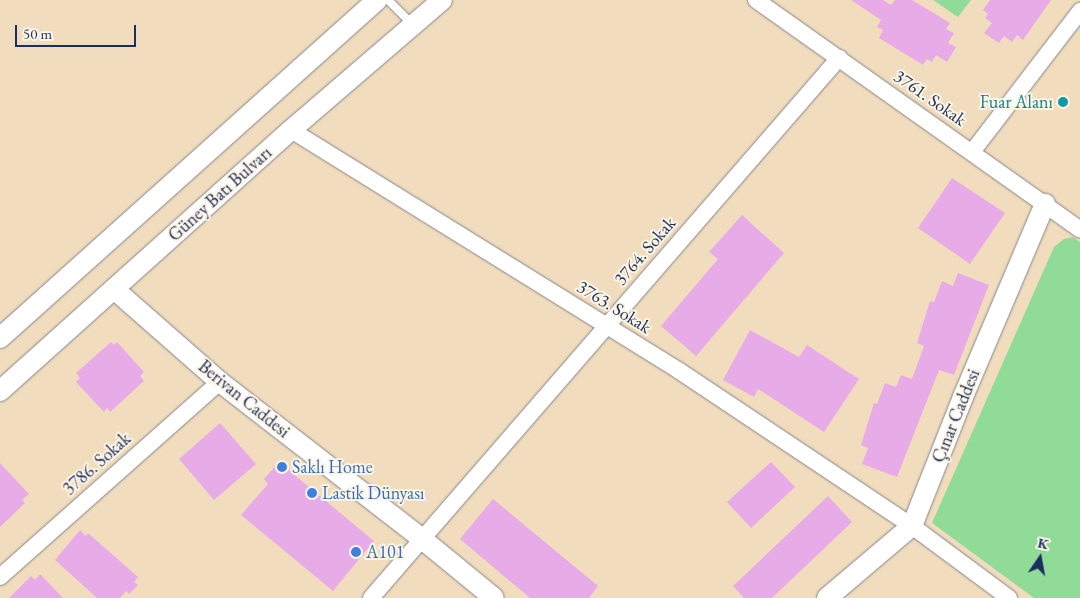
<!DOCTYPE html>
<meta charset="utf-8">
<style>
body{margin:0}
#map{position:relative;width:1080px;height:598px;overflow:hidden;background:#f1ddbd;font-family:"EB Garamond",serif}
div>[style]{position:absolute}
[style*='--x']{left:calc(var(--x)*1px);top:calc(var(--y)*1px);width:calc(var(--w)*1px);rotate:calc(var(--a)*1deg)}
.green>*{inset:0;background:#90db97}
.building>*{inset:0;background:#e7ace7}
.roads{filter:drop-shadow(0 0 1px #86868e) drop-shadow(0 0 1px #86868e)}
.service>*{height:8px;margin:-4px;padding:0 4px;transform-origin:4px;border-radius:4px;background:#fff}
.minor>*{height:16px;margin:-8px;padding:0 8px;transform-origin:8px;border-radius:8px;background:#fff}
.tertiary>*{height:20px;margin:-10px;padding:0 10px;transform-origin:10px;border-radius:10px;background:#fff}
.dots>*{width:14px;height:14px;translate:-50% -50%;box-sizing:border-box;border:2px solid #fcf5e5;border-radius:50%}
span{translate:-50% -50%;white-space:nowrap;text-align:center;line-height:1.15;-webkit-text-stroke:4px #fcf5e5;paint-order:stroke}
.street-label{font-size:18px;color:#1b2f5e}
.culture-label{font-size:18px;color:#0d838f}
.right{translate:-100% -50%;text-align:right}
.shop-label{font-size:18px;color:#366cbe}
.left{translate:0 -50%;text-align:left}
.north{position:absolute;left:1015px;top:533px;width:50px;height:50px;-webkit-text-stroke:4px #fcf5e5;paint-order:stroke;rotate:12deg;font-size:14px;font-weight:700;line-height:20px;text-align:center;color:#1b2f5e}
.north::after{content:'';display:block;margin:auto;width:18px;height:22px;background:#1b2f5e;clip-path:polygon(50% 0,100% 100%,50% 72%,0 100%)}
.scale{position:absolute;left:15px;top:25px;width:121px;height:22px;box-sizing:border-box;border:2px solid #1b2f5e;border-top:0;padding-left:6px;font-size:15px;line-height:18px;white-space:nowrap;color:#1b2f5e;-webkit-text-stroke:4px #fcf5e5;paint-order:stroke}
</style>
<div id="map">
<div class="green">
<div style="clip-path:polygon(933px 0,971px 0,958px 17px)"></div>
<div style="clip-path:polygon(1073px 237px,1080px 242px,1080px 598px,1034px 598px,932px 523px,1054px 247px,1064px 239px)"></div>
</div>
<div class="building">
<div style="clip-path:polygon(851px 0,883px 0,891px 5px,895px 0,912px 0,950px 23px,946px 29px,954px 33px,948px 43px,956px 47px,947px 62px,936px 55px,932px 62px,927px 59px,923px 65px,879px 38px,883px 30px,877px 27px,881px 20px)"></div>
<div style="clip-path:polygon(990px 0,1051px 0,1023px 40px,1017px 35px,1012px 42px,1004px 36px,999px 43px,984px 33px,992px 23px,985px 18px,988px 14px,983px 10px)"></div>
<div style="clip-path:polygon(952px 178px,1005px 213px,970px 264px,918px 228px)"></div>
<div style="clip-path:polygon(742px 215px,784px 253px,696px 356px,661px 326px,718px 259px,709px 252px)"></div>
<div style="clip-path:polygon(958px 273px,989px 285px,954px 375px,939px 370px,897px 477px,862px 464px,868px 448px,861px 445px,874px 403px,877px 404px,885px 383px,896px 387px,901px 375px,912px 379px,924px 346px,917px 343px,930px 301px,934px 302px,942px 281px,953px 286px)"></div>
<div style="clip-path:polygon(750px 330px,799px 357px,807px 345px,859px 379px,824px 432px,758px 389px,754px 397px,723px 380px)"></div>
<div style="clip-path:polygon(111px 342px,114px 345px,117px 342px,144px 372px,140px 376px,144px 381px,110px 412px,107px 408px,104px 412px,76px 382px,80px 378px,76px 373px)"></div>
<div style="clip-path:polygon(220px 423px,256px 464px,214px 500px,179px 459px)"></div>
<div style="clip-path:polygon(279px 462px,374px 541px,333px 591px,241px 515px,268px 484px,264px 479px)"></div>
<div style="clip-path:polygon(771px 462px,795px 487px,751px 528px,727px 502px)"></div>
<div style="clip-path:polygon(0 463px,29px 494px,22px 500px,25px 503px,0 527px)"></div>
<div style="clip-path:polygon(828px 496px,852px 522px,772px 598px,744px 598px,733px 586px)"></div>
<div style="clip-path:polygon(493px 499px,598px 586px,589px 598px,530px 598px,460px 539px)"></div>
<div style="clip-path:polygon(80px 530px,86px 536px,88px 533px,138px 577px,134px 582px,138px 585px,129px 594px,126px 591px,120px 598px,97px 598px,55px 560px)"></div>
<div style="clip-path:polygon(40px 574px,63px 598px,9px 598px,31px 576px,35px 580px)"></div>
</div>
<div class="roads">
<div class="service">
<div style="--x:388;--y:0;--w:35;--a:45"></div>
</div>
<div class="minor">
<div style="--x:756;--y:0;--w:397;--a:35.3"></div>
<div style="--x:291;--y:130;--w:455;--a:31.8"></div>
<div style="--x:678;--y:370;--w:281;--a:33.7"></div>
<div style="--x:912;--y:526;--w:121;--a:36.6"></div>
<div style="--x:972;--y:152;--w:178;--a:-52.5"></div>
<div style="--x:0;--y:577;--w:294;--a:-41.6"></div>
<div style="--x:371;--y:598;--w:715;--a:-49.09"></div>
</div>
<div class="tertiary">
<div style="--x:114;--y:289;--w:141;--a:41.3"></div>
<div style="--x:220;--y:382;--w:254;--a:37.8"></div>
<div style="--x:421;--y:538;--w:94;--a:39.4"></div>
<div style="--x:0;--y:338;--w:506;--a:-41.88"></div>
<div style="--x:0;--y:391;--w:391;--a:-41.9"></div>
<div style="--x:291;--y:130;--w:199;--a:-40.7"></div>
<div style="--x:827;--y:598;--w:111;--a:-40.3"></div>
<div style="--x:912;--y:526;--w:139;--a:-68.4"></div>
<div style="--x:963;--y:397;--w:210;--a:-67"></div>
</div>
</div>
<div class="dots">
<div style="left:1063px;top:102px;background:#0f9aa8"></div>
<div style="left:282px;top:467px;background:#3f7fe0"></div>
<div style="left:312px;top:493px;background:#3f7fe0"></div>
<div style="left:356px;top:552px;background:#3f7fe0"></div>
</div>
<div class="street-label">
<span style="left:930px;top:98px;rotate:35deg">3761. Sokak</span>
<span style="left:220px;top:194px;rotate:-42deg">Güney Batı Bulvarı</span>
<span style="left:645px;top:251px;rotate:-49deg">3764. Sokak</span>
<span style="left:614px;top:307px;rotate:32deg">3763. Sokak</span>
<span style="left:244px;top:399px;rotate:39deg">Berivan Caddesi</span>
<span style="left:956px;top:416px;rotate:-68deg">Çınar Caddesi</span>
<span style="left:97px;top:464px;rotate:-42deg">3786. Sokak</span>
</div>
<div class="culture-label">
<span class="right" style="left:1053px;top:102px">Fuar Alanı</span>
</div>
<div class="shop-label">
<span class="left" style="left:292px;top:467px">Saklı Home</span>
<span class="left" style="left:322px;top:493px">Lastik Dünyası</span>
<span class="left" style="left:366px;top:552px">A101</span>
</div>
<div class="north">K</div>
<div class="scale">50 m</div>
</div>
